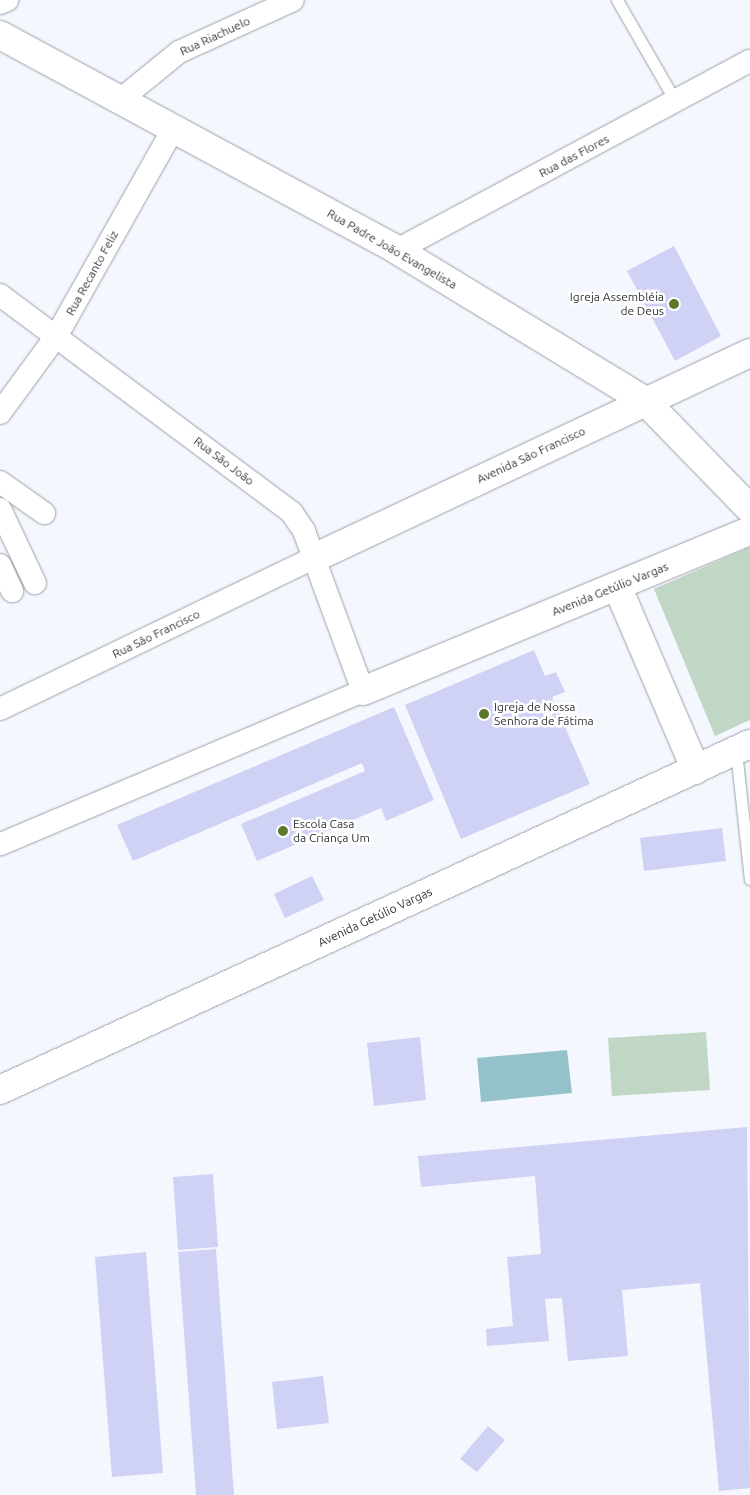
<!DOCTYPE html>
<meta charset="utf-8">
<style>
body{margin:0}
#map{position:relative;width:750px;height:1495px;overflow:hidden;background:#f4f7fe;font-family:Ubuntu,sans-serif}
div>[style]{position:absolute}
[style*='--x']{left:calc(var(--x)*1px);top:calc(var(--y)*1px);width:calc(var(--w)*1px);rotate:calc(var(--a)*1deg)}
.green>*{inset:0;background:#c0d7c5}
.water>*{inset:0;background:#95c1cb}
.building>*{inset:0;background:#d0d2f5}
.roads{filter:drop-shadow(0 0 1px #9da0a8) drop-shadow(0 0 1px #9da0a8)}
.lane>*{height:11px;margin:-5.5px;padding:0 5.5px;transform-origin:5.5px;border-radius:5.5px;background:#fff}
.street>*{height:22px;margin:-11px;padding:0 11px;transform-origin:11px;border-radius:11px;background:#fff}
.secondary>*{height:28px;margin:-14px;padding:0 14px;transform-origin:14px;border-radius:14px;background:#fff}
.dots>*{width:14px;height:14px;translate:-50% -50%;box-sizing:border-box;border:2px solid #fff;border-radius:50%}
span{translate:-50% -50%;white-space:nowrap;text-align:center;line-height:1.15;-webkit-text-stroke:5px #fff;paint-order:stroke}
.street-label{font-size:12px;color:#323437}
.poi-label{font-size:12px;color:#323437}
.right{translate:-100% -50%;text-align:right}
.left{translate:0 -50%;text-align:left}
</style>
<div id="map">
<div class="green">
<div style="clip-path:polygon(750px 547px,750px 720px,715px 736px,654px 589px)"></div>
<div style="clip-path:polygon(706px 1032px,710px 1090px,612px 1096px,608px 1038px)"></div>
</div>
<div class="water">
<div style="clip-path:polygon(567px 1050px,572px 1093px,481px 1102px,477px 1058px)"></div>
</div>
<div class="building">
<div style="clip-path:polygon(674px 246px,721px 336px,675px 361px,627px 271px)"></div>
<div style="clip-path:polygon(534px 650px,545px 676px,556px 672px,565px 692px,552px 697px,590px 784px,461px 839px,405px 705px)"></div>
<div style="clip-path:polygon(394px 707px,434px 800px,386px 821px,381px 808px,257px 861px,241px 824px,365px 771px,362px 763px,133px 861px,117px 825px)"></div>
<div style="clip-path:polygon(722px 828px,726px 861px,644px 871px,640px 838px)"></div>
<div style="clip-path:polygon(312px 876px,324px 900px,285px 918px,274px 894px)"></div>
<div style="clip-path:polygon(420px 1037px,426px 1100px,374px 1106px,367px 1043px)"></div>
<div style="clip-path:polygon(747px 1127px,750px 1488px,719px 1491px,700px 1283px,622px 1290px,628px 1356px,568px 1361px,562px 1298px,545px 1299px,549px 1341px,487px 1346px,486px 1329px,513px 1326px,507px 1257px,541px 1254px,535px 1176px,421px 1187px,418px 1156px)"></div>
<div style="clip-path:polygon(213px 1174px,218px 1247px,178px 1250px,173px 1177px)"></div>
<div style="clip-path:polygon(216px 1249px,234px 1495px,196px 1495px,178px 1252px)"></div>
<div style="clip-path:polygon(146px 1252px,163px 1473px,112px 1477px,95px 1257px)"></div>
<div style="clip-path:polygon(323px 1376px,329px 1423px,277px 1429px,272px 1382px)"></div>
<div style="clip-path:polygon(488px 1426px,505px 1440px,477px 1472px,460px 1459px)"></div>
</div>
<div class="roads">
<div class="lane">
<div style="--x:617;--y:0;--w:118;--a:60"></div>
<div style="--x:736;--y:751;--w:129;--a:83.8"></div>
</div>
<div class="street">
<div style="--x:0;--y:3;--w:8;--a:-23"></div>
<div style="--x:120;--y:100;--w:76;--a:-39.1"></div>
<div style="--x:179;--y:52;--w:125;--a:-24.5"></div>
<div style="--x:397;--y:250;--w:400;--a:-28.2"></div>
<div style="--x:0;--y:295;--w:364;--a:36.7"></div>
<div style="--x:292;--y:513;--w:22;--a:56"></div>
<div style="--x:304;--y:531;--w:171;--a:69.8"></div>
<div style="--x:363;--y:691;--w:394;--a:157.1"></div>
<div style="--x:0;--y:413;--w:97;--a:-53.8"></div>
<div style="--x:57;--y:335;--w:239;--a:-60.6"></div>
<div style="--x:0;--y:482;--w:54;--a:35.2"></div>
<div style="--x:0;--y:509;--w:82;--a:64.7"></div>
<div style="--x:0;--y:565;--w:29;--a:65"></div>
<div style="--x:0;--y:709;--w:346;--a:-25.7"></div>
</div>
<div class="secondary">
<div style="--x:0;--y:35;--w:451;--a:28.4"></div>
<div style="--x:397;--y:250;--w:290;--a:31.3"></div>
<div style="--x:645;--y:401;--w:151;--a:45.8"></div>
<div style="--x:312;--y:559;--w:484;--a:-25.2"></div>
<div style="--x:617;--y:586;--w:200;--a:66.8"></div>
<div style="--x:363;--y:691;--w:419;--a:-22.5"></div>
<div style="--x:0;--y:1090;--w:826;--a:-24.77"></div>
</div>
</div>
<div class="dots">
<div style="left:674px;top:304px;background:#5b782e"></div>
<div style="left:484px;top:714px;background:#5b782e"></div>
<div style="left:283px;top:831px;background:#5b782e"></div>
</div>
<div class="street-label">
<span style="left:215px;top:36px;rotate:-25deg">Rua Riachuelo</span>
<span style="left:574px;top:156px;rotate:-28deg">Rua das Flores</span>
<span style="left:392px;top:249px;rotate:30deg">Rua Padre João Evangelista</span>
<span style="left:92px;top:273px;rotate:-61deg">Rua Recanto Feliz</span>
<span style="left:531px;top:455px;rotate:-25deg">Avenida São Francisco</span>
<span style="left:224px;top:461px;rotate:37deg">Rua São João</span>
<span style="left:610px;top:589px;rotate:-22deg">Avenida Getúlio Vargas</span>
<span style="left:156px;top:634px;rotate:-26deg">Rua São Francisco</span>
<span style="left:375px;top:917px;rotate:-25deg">Avenida Getúlio Vargas</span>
</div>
<div class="poi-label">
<span class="right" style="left:664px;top:304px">Igreja Assembléia<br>de Deus</span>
<span class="left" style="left:494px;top:714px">Igreja de Nossa<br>Senhora de Fátima</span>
<span class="left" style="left:293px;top:831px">Escola Casa<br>da Criança Um</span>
</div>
</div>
